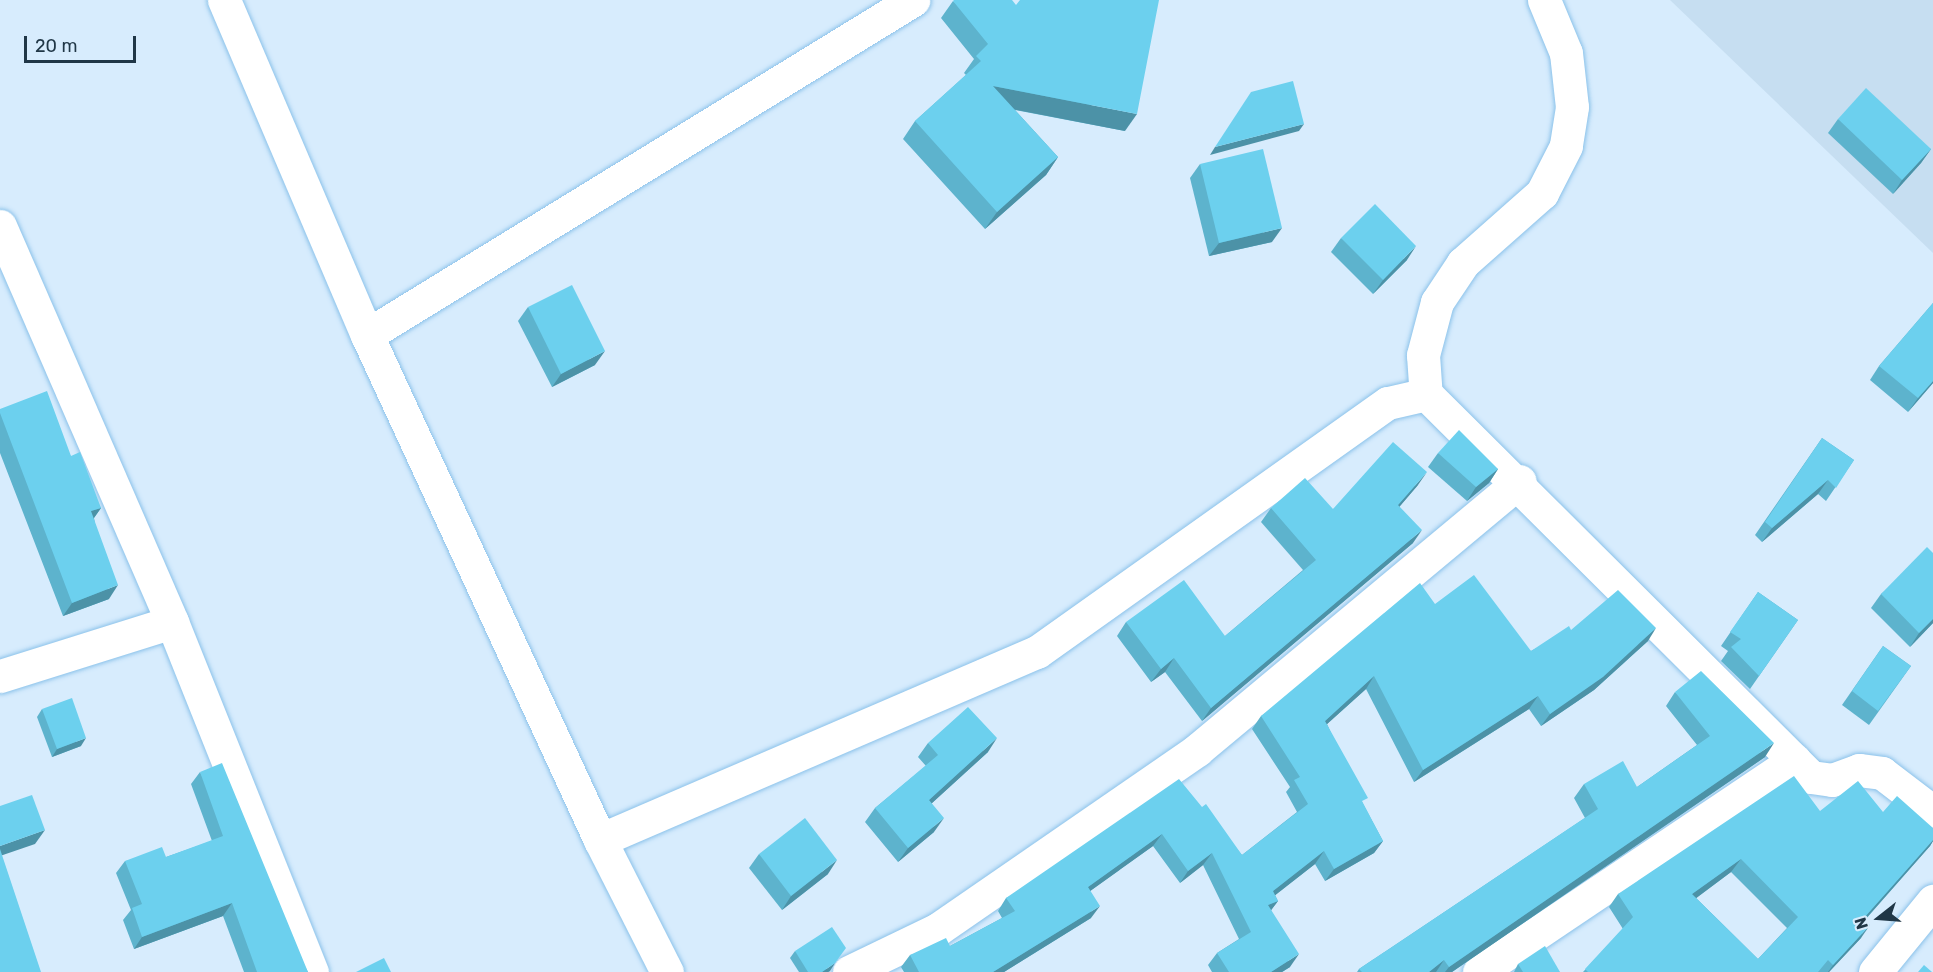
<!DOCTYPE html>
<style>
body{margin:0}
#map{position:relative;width:1933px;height:972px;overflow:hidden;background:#d7ecfd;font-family:Rubik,sans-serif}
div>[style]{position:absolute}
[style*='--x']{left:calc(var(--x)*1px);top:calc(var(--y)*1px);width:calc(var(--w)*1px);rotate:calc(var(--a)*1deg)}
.built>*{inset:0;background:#c6def1}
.roads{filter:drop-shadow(0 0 2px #8bc2ea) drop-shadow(0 0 2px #8bc2ea)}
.street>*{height:33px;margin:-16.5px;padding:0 16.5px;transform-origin:16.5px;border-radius:16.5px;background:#fff}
.wall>*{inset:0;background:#5db3cd}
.shaded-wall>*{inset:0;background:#4c92a7}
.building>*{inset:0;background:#6cd0ee}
span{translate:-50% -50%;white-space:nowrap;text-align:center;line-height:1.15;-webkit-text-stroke:4.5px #d7ecfd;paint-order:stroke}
.north{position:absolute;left:1849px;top:888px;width:60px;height:60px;-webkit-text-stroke:4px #d7ecfd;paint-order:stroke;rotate:253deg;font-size:16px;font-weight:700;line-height:24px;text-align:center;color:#203747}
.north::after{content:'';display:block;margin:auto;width:21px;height:27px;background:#203747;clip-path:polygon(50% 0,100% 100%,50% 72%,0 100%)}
.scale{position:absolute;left:24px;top:36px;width:112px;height:27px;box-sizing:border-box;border:3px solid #203747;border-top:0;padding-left:8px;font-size:18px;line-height:21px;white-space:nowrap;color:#203747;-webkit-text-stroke:4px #d7ecfd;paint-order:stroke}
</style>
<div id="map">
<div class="built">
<div style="clip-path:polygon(1670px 0,1933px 0,1933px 253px)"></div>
</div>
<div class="roads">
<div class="street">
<div style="--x:224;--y:0;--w:364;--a:66.9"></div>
<div style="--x:367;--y:335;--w:556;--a:65.23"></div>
<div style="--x:600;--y:840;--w:148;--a:63.1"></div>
<div style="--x:1544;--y:0;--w:57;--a:67.5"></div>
<div style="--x:1566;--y:53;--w:54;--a:83.7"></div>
<div style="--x:1572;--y:107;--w:39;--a:99"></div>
<div style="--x:1566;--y:146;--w:53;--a:117.1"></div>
<div style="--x:1542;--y:193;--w:106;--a:138.5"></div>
<div style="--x:1463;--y:263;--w:47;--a:123.7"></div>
<div style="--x:1437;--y:302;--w:55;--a:104.8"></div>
<div style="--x:1423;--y:355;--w:39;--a:86"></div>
<div style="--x:1426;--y:394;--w:543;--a:44.85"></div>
<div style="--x:1811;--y:777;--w:21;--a:8"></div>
<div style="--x:1832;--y:780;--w:29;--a:-20"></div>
<div style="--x:1859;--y:770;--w:23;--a:7"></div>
<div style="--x:1882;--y:773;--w:64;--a:37.4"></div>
<div style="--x:0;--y:226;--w:432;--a:66.5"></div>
<div style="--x:172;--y:622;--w:377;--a:68.2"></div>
<div style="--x:367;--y:335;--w:641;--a:-31.53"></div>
<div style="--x:0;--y:676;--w:180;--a:-17.4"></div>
<div style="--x:600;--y:840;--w:476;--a:-23.3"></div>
<div style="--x:1037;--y:652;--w:430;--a:-35.4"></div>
<div style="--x:1388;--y:403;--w:39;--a:-13"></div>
<div style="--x:849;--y:972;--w:99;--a:-25.8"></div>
<div style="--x:938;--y:929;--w:315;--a:-34.6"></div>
<div style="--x:1197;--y:750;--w:420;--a:-39.8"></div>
<div style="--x:1479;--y:972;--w:380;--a:-33.9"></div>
<div style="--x:1875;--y:972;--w:92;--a:-50.8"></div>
</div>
</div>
<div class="wall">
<div style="clip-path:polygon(953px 1px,1125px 131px,1015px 110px,1058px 157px,1046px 175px,985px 229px,903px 139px,915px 121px,966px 75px,964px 73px,974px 59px,941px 18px)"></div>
<div style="clip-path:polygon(1838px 119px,1931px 149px,1921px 163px,1893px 194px,1828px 133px)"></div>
<div style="clip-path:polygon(1200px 164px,1272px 242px,1209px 256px,1190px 178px)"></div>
<div style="clip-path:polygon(1341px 238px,1407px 260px,1373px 294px,1331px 252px)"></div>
<div style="clip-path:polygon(1933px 303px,1933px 383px,1908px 412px,1870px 380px,1879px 366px)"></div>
<div style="clip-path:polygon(528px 307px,595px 365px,552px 387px,518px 321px)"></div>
<div style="clip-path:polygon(0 409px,71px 456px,101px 508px,94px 518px,109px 599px,63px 616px,0 453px)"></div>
<div style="clip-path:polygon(1822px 438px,1854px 460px,1826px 501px,1818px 494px,1762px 542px,1755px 535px)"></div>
<div style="clip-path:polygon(1438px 453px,1498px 469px,1489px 483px,1467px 501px,1428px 467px)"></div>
<div style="clip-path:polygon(1418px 485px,1399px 507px,1413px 543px,1202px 721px,1165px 672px,1151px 682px,1117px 636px,1126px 622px,1225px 636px,1303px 570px,1261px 522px,1271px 508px,1333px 509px)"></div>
<div style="clip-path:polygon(1933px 553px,1933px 623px,1910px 647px,1871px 608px,1881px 594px)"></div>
<div style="clip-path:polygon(1758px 592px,1798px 620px,1750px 689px,1721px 661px,1728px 651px,1721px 646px)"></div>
<div style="clip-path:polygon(1435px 604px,1531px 651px,1571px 630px,1648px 641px,1594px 690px,1541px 726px,1529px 709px,1414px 782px,1366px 689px,1327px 724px,1363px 804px,1383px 841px,1374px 853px,1325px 881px,1315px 864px,1275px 895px,1278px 901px,1271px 910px,1290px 967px,1282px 972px,1212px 972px,1208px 965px,1217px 953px,1239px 939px,1203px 865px,1180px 883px,1153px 846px,1090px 891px,1091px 918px,1004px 972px,904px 972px,901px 967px,910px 955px,950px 946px,1002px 918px,998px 911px,1006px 898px,1202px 807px,1242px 855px,1297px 812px,1286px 792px,1290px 787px,1252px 729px,1261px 716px)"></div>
<div style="clip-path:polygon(1883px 646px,1911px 666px,1869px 725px,1842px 705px)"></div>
<div style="clip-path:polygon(1675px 692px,1765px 757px,1452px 972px,1357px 972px,1359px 969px,1585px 818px,1574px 798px,1584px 784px,1637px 787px,1697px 745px,1666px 706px)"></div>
<div style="clip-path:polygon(42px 709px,81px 746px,52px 757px,37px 717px)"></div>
<div style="clip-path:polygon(928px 743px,988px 752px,932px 803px,934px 832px,898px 862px,865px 822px,875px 808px,926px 766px,918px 757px)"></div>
<div style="clip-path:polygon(200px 772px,308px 972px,244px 972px,223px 916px,134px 949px,123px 920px,131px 910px,116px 873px,125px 861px,166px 857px,212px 841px,191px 784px)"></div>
<div style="clip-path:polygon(evenodd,1820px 811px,1883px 812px,1933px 828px,1933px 841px,1930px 846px,1865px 920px,1861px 938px,1829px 972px,1583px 972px,1623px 929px,1609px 907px,1618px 894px,1820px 811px,1731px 872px,1787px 928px,1758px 959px,1696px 898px,1731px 872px)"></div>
<div style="clip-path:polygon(759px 854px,828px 874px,782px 910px,749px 868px)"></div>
<div style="clip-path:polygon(795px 951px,830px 971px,828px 972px,799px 972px,790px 958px)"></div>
<div style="clip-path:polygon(1518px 964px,1560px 972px,1514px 972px)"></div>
</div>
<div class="shaded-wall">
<div style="clip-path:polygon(993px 86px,1137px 114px,1125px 131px,981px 103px)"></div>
<div style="clip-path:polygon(1304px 124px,1299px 131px,1210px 155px,1215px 147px)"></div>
<div style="clip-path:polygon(1931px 149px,1921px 163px,1893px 194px,1902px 180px)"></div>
<div style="clip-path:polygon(1058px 157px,1046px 175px,985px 229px,997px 212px)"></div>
<div style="clip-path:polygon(1282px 228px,1272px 242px,1209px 256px,1219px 243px)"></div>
<div style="clip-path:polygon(1416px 246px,1407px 260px,1373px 294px,1383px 280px)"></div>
<div style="clip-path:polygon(605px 351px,595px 365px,552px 387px,561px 374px)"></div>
<div style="clip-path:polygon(1933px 381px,1933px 383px,1908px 412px,1918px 398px)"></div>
<div style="clip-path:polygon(1498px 469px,1489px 483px,1467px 501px,1476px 487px)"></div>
<div style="clip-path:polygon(1427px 472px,1418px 485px,1389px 519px,1398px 505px)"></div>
<div style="clip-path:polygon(1828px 480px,1818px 494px,1762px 542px,1772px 528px)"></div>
<div style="clip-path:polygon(101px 508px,91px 522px,91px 511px)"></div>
<div style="clip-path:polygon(1422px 530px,1413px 543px,1202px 721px,1211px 708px)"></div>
<div style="clip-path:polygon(118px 585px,109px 599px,63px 616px,72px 603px)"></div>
<div style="clip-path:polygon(1933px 619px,1933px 623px,1910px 647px,1919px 633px)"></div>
<div style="clip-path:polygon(1656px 628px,1648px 641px,1594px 690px,1541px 726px,1550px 714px)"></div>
<div style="clip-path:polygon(1174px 658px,1165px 672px,1151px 682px,1161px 669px)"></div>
<div style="clip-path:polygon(1374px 676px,1366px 689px,1316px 734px,1325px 721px)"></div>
<div style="clip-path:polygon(1538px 696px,1529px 709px,1414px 782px,1423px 770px)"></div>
<div style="clip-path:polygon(86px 738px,81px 746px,52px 757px,57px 749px)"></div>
<div style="clip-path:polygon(997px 738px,988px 752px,920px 814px,929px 800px)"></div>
<div style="clip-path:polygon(1774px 743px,1765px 757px,1452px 972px,1445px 972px,1449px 967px)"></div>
<div style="clip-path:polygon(944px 818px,934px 832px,898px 862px,908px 848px)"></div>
<div style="clip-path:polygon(45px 830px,35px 844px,0 856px,0 846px)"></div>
<div style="clip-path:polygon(1162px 834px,1153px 846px,1079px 899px,1088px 887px)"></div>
<div style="clip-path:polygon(1933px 840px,1933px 841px,1930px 846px,1854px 932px,1863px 919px)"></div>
<div style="clip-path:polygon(1383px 841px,1374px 853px,1325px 881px,1334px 869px)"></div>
<div style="clip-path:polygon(1324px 851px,1315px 864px,1264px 904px,1273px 891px)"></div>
<div style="clip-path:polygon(1212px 853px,1203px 865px,1180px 883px,1188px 871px)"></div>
<div style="clip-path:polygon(1741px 859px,1731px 872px,1683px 908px,1692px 894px)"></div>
<div style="clip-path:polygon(837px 860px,828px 874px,782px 910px,791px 896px)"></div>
<div style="clip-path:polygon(1278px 901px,1269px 913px,1268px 905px)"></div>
<div style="clip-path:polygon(232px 903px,223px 916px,134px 949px,142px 937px)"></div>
<div style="clip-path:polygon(1100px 906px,1091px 918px,1004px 972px,993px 972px)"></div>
<div style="clip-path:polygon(1870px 925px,1861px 938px,1829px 972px,1828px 972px,1833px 965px)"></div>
<div style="clip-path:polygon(1299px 954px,1290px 967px,1282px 972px,1271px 972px)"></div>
<div style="clip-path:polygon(1444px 960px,1436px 972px,1429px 972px)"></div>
<div style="clip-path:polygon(835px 963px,830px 971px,828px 972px,822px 972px)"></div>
</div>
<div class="building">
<div style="clip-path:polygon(954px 0,1012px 0,1016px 5px,1020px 0,1159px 0,1137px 114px,993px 86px,1058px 157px,997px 212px,915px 121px,981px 61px,976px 56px,988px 44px,953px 1px)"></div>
<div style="clip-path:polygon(1293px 81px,1304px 124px,1215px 147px,1251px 92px)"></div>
<div style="clip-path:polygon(1866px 88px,1931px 149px,1902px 180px,1838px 119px)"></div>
<div style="clip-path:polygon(1263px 149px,1282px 228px,1219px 243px,1200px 164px)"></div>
<div style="clip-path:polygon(1375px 204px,1416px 246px,1383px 280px,1341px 238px)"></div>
<div style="clip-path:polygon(572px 285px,605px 351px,561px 374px,528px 307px)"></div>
<div style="clip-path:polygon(1933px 303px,1933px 381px,1918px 398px,1879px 366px)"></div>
<div style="clip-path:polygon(47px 391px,71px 456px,80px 452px,101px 508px,91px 511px,118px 585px,72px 603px,0 413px,0 409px)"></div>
<div style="clip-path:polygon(1459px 430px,1498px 469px,1476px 487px,1438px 453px)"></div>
<div style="clip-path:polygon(1822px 438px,1854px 460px,1836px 488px,1828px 480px,1772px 528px,1765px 522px)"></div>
<div style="clip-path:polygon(1393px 442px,1427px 472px,1398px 505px,1422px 530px,1211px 708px,1174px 658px,1161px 669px,1126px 622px,1184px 580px,1225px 636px,1316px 560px,1271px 508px,1305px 478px,1333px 509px)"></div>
<div style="clip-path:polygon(1927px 547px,1933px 553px,1933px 619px,1919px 633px,1881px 594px)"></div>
<div style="clip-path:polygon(1474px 575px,1531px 651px,1569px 626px,1571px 630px,1618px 590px,1656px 628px,1603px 677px,1550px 714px,1538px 696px,1423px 770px,1374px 676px,1325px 721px,1368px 798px,1362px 801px,1383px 841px,1334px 869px,1324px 851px,1273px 891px,1278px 901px,1268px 905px,1299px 954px,1271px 972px,1229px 972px,1217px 953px,1251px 932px,1212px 853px,1188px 871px,1162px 834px,1088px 887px,1100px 906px,993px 972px,919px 972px,910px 955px,946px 938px,950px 946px,1015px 911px,1006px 898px,1179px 779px,1202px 807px,1206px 804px,1242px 855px,1308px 804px,1294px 780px,1300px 777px,1261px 716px,1420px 583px,1435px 604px)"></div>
<div style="clip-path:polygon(1758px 592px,1798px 620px,1759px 676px,1731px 647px,1741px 639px,1730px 632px)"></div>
<div style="clip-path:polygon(1883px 646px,1911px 666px,1878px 711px,1852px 691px)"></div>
<div style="clip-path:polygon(1701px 671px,1774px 743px,1449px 967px,1444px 960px,1429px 972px,1362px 972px,1359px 969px,1598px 809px,1584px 784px,1623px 761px,1637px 787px,1710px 736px,1675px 692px)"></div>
<div style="clip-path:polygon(72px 698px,86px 738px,57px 749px,42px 709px)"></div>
<div style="clip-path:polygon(968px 707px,997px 738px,929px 800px,944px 818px,908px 848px,875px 808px,938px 755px,928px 743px)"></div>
<div style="clip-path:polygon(222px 763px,308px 972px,257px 972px,232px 903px,142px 937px,132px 908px,142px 904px,125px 861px,162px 847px,166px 857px,223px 836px,200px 772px)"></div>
<div style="clip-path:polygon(evenodd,1794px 776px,1820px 811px,1858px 781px,1883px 812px,1897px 796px,1933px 828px,1933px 840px,1863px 919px,1870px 925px,1833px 965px,1828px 960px,1818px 972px,1588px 972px,1585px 969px,1633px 917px,1618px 894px,1794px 776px,1741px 859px,1798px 917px,1758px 959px,1692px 894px,1741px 859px)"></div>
<div style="clip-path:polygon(32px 795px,45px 830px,0 846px,0 806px)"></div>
<div style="clip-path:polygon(805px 818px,837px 860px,791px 896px,759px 854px)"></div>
<div style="clip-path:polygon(0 849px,41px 972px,0 972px)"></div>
<div style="clip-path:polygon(832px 927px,846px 948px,835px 963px,822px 972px,808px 972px,795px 951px)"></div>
<div style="clip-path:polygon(1545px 946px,1560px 972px,1523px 972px,1518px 964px)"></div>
<div style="clip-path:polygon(384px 958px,391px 972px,356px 972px)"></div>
<div style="clip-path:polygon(1924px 965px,1932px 972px,1918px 972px)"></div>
</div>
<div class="north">N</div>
<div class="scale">20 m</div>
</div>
